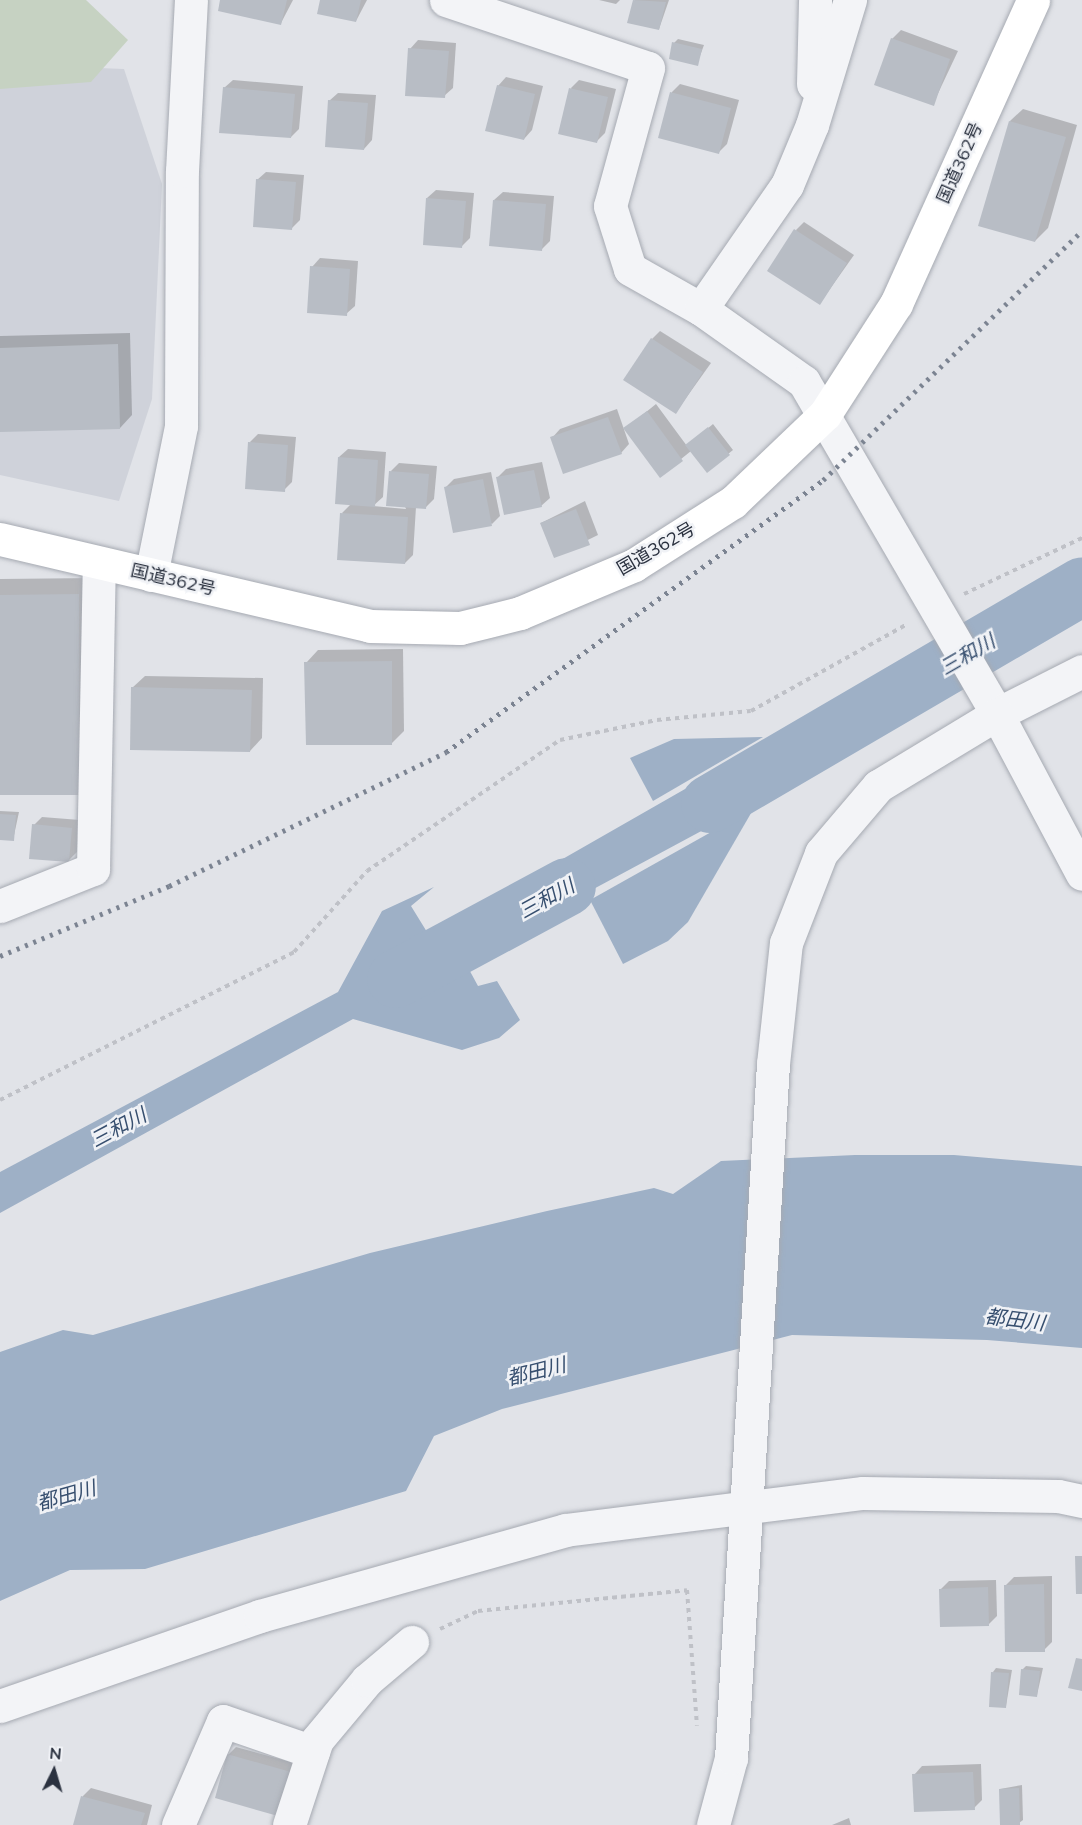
<!DOCTYPE html>
<meta charset="utf-8">
<style>
body{margin:0}
#map{position:relative;width:1082px;height:1825px;overflow:hidden;background:#e1e3e8;font-family:Mulish,"Noto Sans JP",sans-serif}
div>[style]{position:absolute}
[style*='--x']{left:calc(var(--x)*1px);top:calc(var(--y)*1px);width:calc(var(--w)*1px);rotate:calc(var(--a)*1deg)}
.built>*{inset:0;background:#cfd2da}
.green>*{inset:0;background:#c6d2c2}
.water>*{inset:0;background:#9eb0c6}
.shadow>*{inset:0;background:#0003}
.river>*{height:58px;margin:-29px;padding:0 29px;transform-origin:29px;border-radius:29px;background:#9eb0c6}
.building>*{inset:0;background:#b8bdc5}
.path>*{height:4px;margin-top:-2px;transform-origin:0;background:repeating-linear-gradient(90deg,#bfc1c7 0 4.5px,transparent 0 9px)}
.roads{filter:drop-shadow(0 0 2px #a6aab2) drop-shadow(0 0 2px #a6aab2)}
.minor>*{height:33px;margin:-16.5px;padding:0 16.5px;transform-origin:16.5px;border-radius:16.5px;background:#f3f4f7}
.highway>*{height:33px;margin:-16.5px;padding:0 16.5px;transform-origin:16.5px;border-radius:16.5px;background:#fff}
.rail>*{height:4.5px;margin-top:-2.25px;transform-origin:0;background:repeating-linear-gradient(90deg,#7b8391 0 3px,transparent 0 9px)}
span{translate:-50% -50%;white-space:nowrap;text-align:center;line-height:1.15;-webkit-text-stroke:5px #f0f2f6;paint-order:stroke}
.street-label{font-size:18px;color:#2a313f}
.water-label{font-size:20px;color:#374f6f;font-style:italic}
.north{position:absolute;left:24px;top:1741px;width:60px;height:60px;-webkit-text-stroke:4px #f0f2f6;paint-order:stroke;rotate:5deg;font-size:16px;font-weight:700;line-height:24px;text-align:center;color:#2a313f}
.north::after{content:'';display:block;margin:auto;width:21px;height:27px;background:#2a313f;clip-path:polygon(50% 0,100% 100%,50% 72%,0 100%)}
</style>
<div id="map">
<div class="built">
<div style="clip-path:polygon(0 64px,124px 69px,162px 184px,152px 399px,119px 501px,0 475px)"></div>
</div>
<div class="green">
<div style="clip-path:polygon(0 0,86px 0,128px 40px,91px 82px,0 89px)"></div>
</div>
<div class="water">
<div style="clip-path:polygon(834px 732px,781px 763px,759px 800px,521px 928px,520px 936px,506px 944px,484px 904px,776px 737px)"></div>
<div style="clip-path:polygon(763px 737px,653px 801px,630px 758px,674px 739px)"></div>
<div style="clip-path:polygon(754px 808px,688px 922px,668px 941px,623px 964px,590px 900px)"></div>
<div style="clip-path:polygon(434px 887px,411px 906px,427px 932px,453px 919px,473px 954px,465px 962px,478px 986px,497px 981px,520px 1020px,499px 1038px,462px 1050px,353px 1019px,0 1213px,0 1172px,338px 992px,382px 911px)"></div>
<div style="clip-path:polygon(855px 1155px,954px 1155px,1082px 1166px,1082px 1348px,987px 1340px,792px 1335px,502px 1409px,434px 1436px,406px 1491px,145px 1569px,70px 1570px,0 1601px,0 1352px,63px 1330px,93px 1335px,370px 1253px,547px 1211px,654px 1188px,673px 1194px,721px 1161px)"></div>
</div>
<div class="shadow">
<div style="clip-path:polygon(222px 0,293px 0,281px 23px)"></div>
<div style="clip-path:polygon(322px 0,367px 0,356px 21px)"></div>
<div style="clip-path:polygon(599px 0,620px 0,616px 4px)"></div>
<div style="clip-path:polygon(635px 0,669px 0,659px 29px,629px 21px)"></div>
<div style="clip-path:polygon(901px 30px,958px 51px,933px 104px,892px 39px)"></div>
<div style="clip-path:polygon(678px 39px,704px 45px,697px 64px,674px 43px)"></div>
<div style="clip-path:polygon(418px 40px,456px 43px,453px 88px,444px 96px,410px 49px)"></div>
<div style="clip-path:polygon(506px 77px,543px 86px,532px 130px,524px 139px,498px 86px)"></div>
<div style="clip-path:polygon(233px 80px,303px 86px,299px 129px,291px 137px,224px 88px)"></div>
<div style="clip-path:polygon(579px 80px,616px 89px,605px 133px,596px 142px,571px 88px)"></div>
<div style="clip-path:polygon(680px 84px,739px 100px,727px 144px,719px 152px,660px 137px,672px 92px)"></div>
<div style="clip-path:polygon(338px 93px,376px 95px,372px 140px,364px 149px,329px 101px)"></div>
<div style="clip-path:polygon(1023px 109px,1077px 125px,1048px 228px,1035px 241px,1010px 121px)"></div>
<div style="clip-path:polygon(266px 172px,304px 175px,300px 220px,292px 228px,257px 180px)"></div>
<div style="clip-path:polygon(436px 190px,474px 193px,470px 238px,462px 246px,427px 198px)"></div>
<div style="clip-path:polygon(503px 192px,554px 196px,550px 241px,542px 249px,494px 200px)"></div>
<div style="clip-path:polygon(804px 222px,854px 255px,820px 303px,796px 230px)"></div>
<div style="clip-path:polygon(320px 258px,358px 261px,355px 306px,346px 314px,312px 267px)"></div>
<div style="clip-path:polygon(660px 331px,711px 363px,676px 412px,652px 339px)"></div>
<div style="clip-path:polygon(130px 333px,132px 415px,120px 428px,0 431px,0 336px)"></div>
<div style="clip-path:polygon(656px 404px,687px 446px,713px 424px,733px 450px,707px 471px,691px 451px,660px 476px,625px 429px)"></div>
<div style="clip-path:polygon(617px 409px,629px 444px,621px 453px,552px 438px,560px 429px)"></div>
<div style="clip-path:polygon(258px 434px,296px 437px,292px 482px,284px 490px,250px 442px)"></div>
<div style="clip-path:polygon(348px 449px,386px 452px,383px 497px,373px 506px,406px 509px,391px 471px,399px 463px,437px 466px,434px 499px,425px 508px,416px 507px,413px 555px,405px 563px,342px 513px,351px 504px,339px 457px)"></div>
<div style="clip-path:polygon(542px 462px,550px 498px,541px 506px,497px 478px,506px 469px)"></div>
<div style="clip-path:polygon(491px 472px,500px 516px,492px 524px,446px 487px,454px 479px)"></div>
<div style="clip-path:polygon(585px 501px,598px 535px,555px 556px,541px 523px)"></div>
<div style="clip-path:polygon(94px 578px,95px 777px,0 794px,0 579px)"></div>
<div style="clip-path:polygon(403px 649px,404px 731px,392px 743px,306px 663px,318px 650px)"></div>
<div style="clip-path:polygon(145px 676px,263px 678px,262px 738px,250px 751px,132px 688px)"></div>
<div style="clip-path:polygon(0 811px,19px 812px,13px 840px,0 839px)"></div>
<div style="clip-path:polygon(42px 817px,80px 820px,77px 852px,68px 861px,34px 825px)"></div>
<div style="clip-path:polygon(1052px 1576px,1052px 1642px,1044px 1650px,1005px 1586px,1014px 1577px)"></div>
<div style="clip-path:polygon(996px 1580px,997px 1616px,989px 1624px,941px 1589px,949px 1581px)"></div>
<div style="clip-path:polygon(1026px 1666px,1043px 1668px,1037px 1695px,1022px 1670px)"></div>
<div style="clip-path:polygon(996px 1668px,1012px 1670px,1006px 1706px,993px 1672px)"></div>
<div style="clip-path:polygon(236px 1747px,298px 1764px,286px 1806px,228px 1755px)"></div>
<div style="clip-path:polygon(981px 1764px,982px 1800px,974px 1808px,914px 1775px,922px 1766px)"></div>
<div style="clip-path:polygon(1022px 1785px,1023px 1820px,1019px 1823px,1000px 1789px)"></div>
<div style="clip-path:polygon(91px 1788px,152px 1805px,147px 1825px,74px 1825px,83px 1796px)"></div>
<div style="clip-path:polygon(849px 1818px,851px 1825px,832px 1825px)"></div>
</div>
<div class="river">
<div style="--x:710;--y:804;--w:431;--a:-30.3"></div>
<div style="--x:396;--y:979;--w:194;--a:-28.3"></div>
</div>
<div class="building">
<div style="clip-path:polygon(220px 0,287px 0,281px 25px,218px 11px)"></div>
<div style="clip-path:polygon(320px 0,361px 0,356px 22px,317px 14px)"></div>
<div style="clip-path:polygon(633px 0,666px 2px,659px 30px,627px 23px)"></div>
<div style="clip-path:polygon(891px 38px,950px 59px,934px 106px,874px 85px)"></div>
<div style="clip-path:polygon(672px 42px,702px 49px,698px 66px,669px 59px)"></div>
<div style="clip-path:polygon(408px 48px,449px 51px,445px 98px,405px 96px)"></div>
<div style="clip-path:polygon(497px 85px,535px 94px,524px 140px,485px 131px)"></div>
<div style="clip-path:polygon(223px 87px,295px 94px,291px 138px,219px 133px)"></div>
<div style="clip-path:polygon(569px 88px,608px 97px,597px 143px,558px 134px)"></div>
<div style="clip-path:polygon(670px 92px,731px 108px,719px 154px,658px 138px)"></div>
<div style="clip-path:polygon(328px 100px,368px 103px,364px 150px,325px 147px)"></div>
<div style="clip-path:polygon(1009px 121px,1066px 137px,1035px 242px,978px 226px)"></div>
<div style="clip-path:polygon(256px 179px,296px 182px,292px 230px,253px 227px)"></div>
<div style="clip-path:polygon(426px 198px,466px 201px,462px 248px,423px 245px)"></div>
<div style="clip-path:polygon(493px 200px,546px 204px,542px 251px,489px 246px)"></div>
<div style="clip-path:polygon(794px 229px,847px 263px,820px 305px,767px 271px)"></div>
<div style="clip-path:polygon(310px 266px,350px 269px,347px 316px,307px 313px)"></div>
<div style="clip-path:polygon(651px 338px,703px 372px,676px 414px,623px 380px)"></div>
<div style="clip-path:polygon(118px 344px,120px 429px,0 432px,0 348px)"></div>
<div style="clip-path:polygon(647px 411px,683px 461px,660px 478px,623px 428px)"></div>
<div style="clip-path:polygon(608px 417px,622px 454px,563px 474px,550px 437px)"></div>
<div style="clip-path:polygon(708px 427px,730px 455px,707px 473px,685px 445px)"></div>
<div style="clip-path:polygon(248px 442px,288px 445px,285px 492px,245px 489px)"></div>
<div style="clip-path:polygon(338px 457px,378px 460px,375px 507px,335px 504px)"></div>
<div style="clip-path:polygon(534px 470px,542px 507px,504px 515px,496px 477px)"></div>
<div style="clip-path:polygon(389px 471px,429px 474px,426px 509px,386px 506px)"></div>
<div style="clip-path:polygon(483px 479px,492px 526px,453px 533px,444px 487px)"></div>
<div style="clip-path:polygon(576px 509px,590px 545px,554px 558px,540px 523px)"></div>
<div style="clip-path:polygon(340px 513px,408px 517px,405px 564px,337px 560px)"></div>
<div style="clip-path:polygon(79px 594px,79px 795px,0 795px,0 595px)"></div>
<div style="clip-path:polygon(392px 661px,392px 745px,306px 745px,304px 662px)"></div>
<div style="clip-path:polygon(131px 687px,252px 690px,250px 752px,130px 750px)"></div>
<div style="clip-path:polygon(0 814px,16px 815px,14px 841px,0 840px)"></div>
<div style="clip-path:polygon(32px 824px,72px 828px,69px 862px,29px 859px)"></div>
<div style="clip-path:polygon(1075px 1556px,1082px 1556px,1082px 1594px,1076px 1594px)"></div>
<div style="clip-path:polygon(1044px 1584px,1045px 1652px,1005px 1652px,1004px 1585px)"></div>
<div style="clip-path:polygon(988px 1587px,989px 1626px,940px 1627px,939px 1589px)"></div>
<div style="clip-path:polygon(1076px 1658px,1082px 1659px,1082px 1691px,1068px 1688px)"></div>
<div style="clip-path:polygon(1021px 1669px,1040px 1671px,1037px 1697px,1019px 1695px)"></div>
<div style="clip-path:polygon(991px 1672px,1009px 1673px,1006px 1708px,989px 1707px)"></div>
<div style="clip-path:polygon(227px 1754px,291px 1772px,278px 1816px,215px 1798px)"></div>
<div style="clip-path:polygon(973px 1772px,975px 1810px,914px 1812px,912px 1774px)"></div>
<div style="clip-path:polygon(1019px 1788px,1020px 1825px,1000px 1825px,999px 1789px)"></div>
<div style="clip-path:polygon(81px 1796px,145px 1813px,141px 1825px,73px 1825px)"></div>
</div>
<div class="path">
<div style="--x:964;--y:594;--w:131;--a:-25.4"></div>
<div style="--x:0;--y:1100;--w:329;--a:-26.7"></div>
<div style="--x:294;--y:952;--w:109;--a:-48"></div>
<div style="--x:367;--y:871;--w:233;--a:-34.2"></div>
<div style="--x:560;--y:740;--w:99;--a:-11.7"></div>
<div style="--x:657;--y:720;--w:94;--a:-5.5"></div>
<div style="--x:751;--y:711;--w:179;--a:-29.1"></div>
<div style="--x:440;--y:1629;--w:42;--a:-25.3"></div>
<div style="--x:478;--y:1611;--w:210;--a:-5.7"></div>
<div style="--x:687;--y:1590;--w:136;--a:85.8"></div>
</div>
<div class="roads">
<div class="minor">
<div style="--x:446;--y:0;--w:213;--a:18.6"></div>
<div style="--x:648;--y:68;--w:143;--a:105.4"></div>
<div style="--x:610;--y:206;--w:66;--a:72.4"></div>
<div style="--x:630;--y:269;--w:81;--a:29.4"></div>
<div style="--x:701;--y:309;--w:126;--a:35.3"></div>
<div style="--x:804;--y:382;--w:384;--a:59.8"></div>
<div style="--x:997;--y:714;--w:95;--a:-26.8"></div>
<div style="--x:813;--y:84;--w:84;--a:-88.6"></div>
<div style="--x:701;--y:309;--w:151;--a:-55.3"></div>
<div style="--x:787;--y:185;--w:65;--a:-67.4"></div>
<div style="--x:812;--y:125;--w:131;--a:-73.1"></div>
<div style="--x:151;--y:575;--w:152;--a:-78.6"></div>
<div style="--x:181;--y:426;--w:255;--a:-89.8"></div>
<div style="--x:182;--y:171;--w:171;--a:-87"></div>
<div style="--x:0;--y:906;--w:100;--a:-21.7"></div>
<div style="--x:93;--y:869;--w:306;--a:-88.9"></div>
<div style="--x:0;--y:1706;--w:275;--a:-19.1"></div>
<div style="--x:260;--y:1616;--w:317;--a:-15.7"></div>
<div style="--x:565;--y:1530;--w:300;--a:-7.1"></div>
<div style="--x:863;--y:1493;--w:195;--a:0.9"></div>
<div style="--x:1058;--y:1496;--w:25;--a:12"></div>
<div style="--x:178;--y:1825;--w:113;--a:-66.6"></div>
<div style="--x:223;--y:1721;--w:95;--a:19"></div>
<div style="--x:289;--y:1825;--w:89;--a:-71.8"></div>
<div style="--x:317;--y:1740;--w:78;--a:-50.2"></div>
<div style="--x:367;--y:1680;--w:59;--a:-40.2"></div>
<div style="--x:713;--y:1825;--w:69;--a:-75"></div>
<div style="--x:731;--y:1758;--w:695;--a:-86.54"></div>
<div style="--x:773;--y:1064;--w:122;--a:-83.9"></div>
<div style="--x:786;--y:943;--w:97;--a:-68.7"></div>
<div style="--x:821;--y:853;--w:88;--a:-49.6"></div>
<div style="--x:878;--y:786;--w:139;--a:-31.2"></div>
<div style="--x:997;--y:714;--w:181;--a:62"></div>
</div>
<div class="highway">
<div style="--x:0;--y:539;--w:380;--a:13.2"></div>
<div style="--x:370;--y:626;--w:90;--a:1.3"></div>
<div style="--x:460;--y:628;--w:62;--a:-14"></div>
<div style="--x:520;--y:613;--w:124;--a:-22.8"></div>
<div style="--x:634;--y:565;--w:117;--a:-32.5"></div>
<div style="--x:733;--y:502;--w:127;--a:-43.7"></div>
<div style="--x:825;--y:414;--w:131;--a:-57.2"></div>
<div style="--x:896;--y:304;--w:333;--a:-65.7"></div>
</div>
</div>
<div class="rail">
<div style="--x:0;--y:956;--w:183;--a:-22.5"></div>
<div style="--x:169;--y:886;--w:308;--a:-25.8"></div>
<div style="--x:446;--y:752;--w:465;--a:-35.8"></div>
<div style="--x:823;--y:480;--w:359;--a:-43.9"></div>
</div>
<div class="street-label">
<span style="left:960px;top:163px;rotate:-66deg">国道362号</span>
<span style="left:656px;top:549px;rotate:-30deg">国道362号</span>
<span style="left:173px;top:580px;rotate:13deg">国道362号</span>
</div>
<div class="water-label">
<span style="left:967px;top:654px;rotate:-30deg">三和川</span>
<span style="left:546px;top:898px;rotate:-29deg">三和川</span>
<span style="left:118px;top:1127px;rotate:-28deg">三和川</span>
<span style="left:1015px;top:1319px;rotate:7deg">都田川</span>
<span style="left:536px;top:1371px;rotate:-14deg">都田川</span>
<span style="left:66px;top:1495px;rotate:-16deg">都田川</span>
</div>
<div class="north">N</div>
</div>
